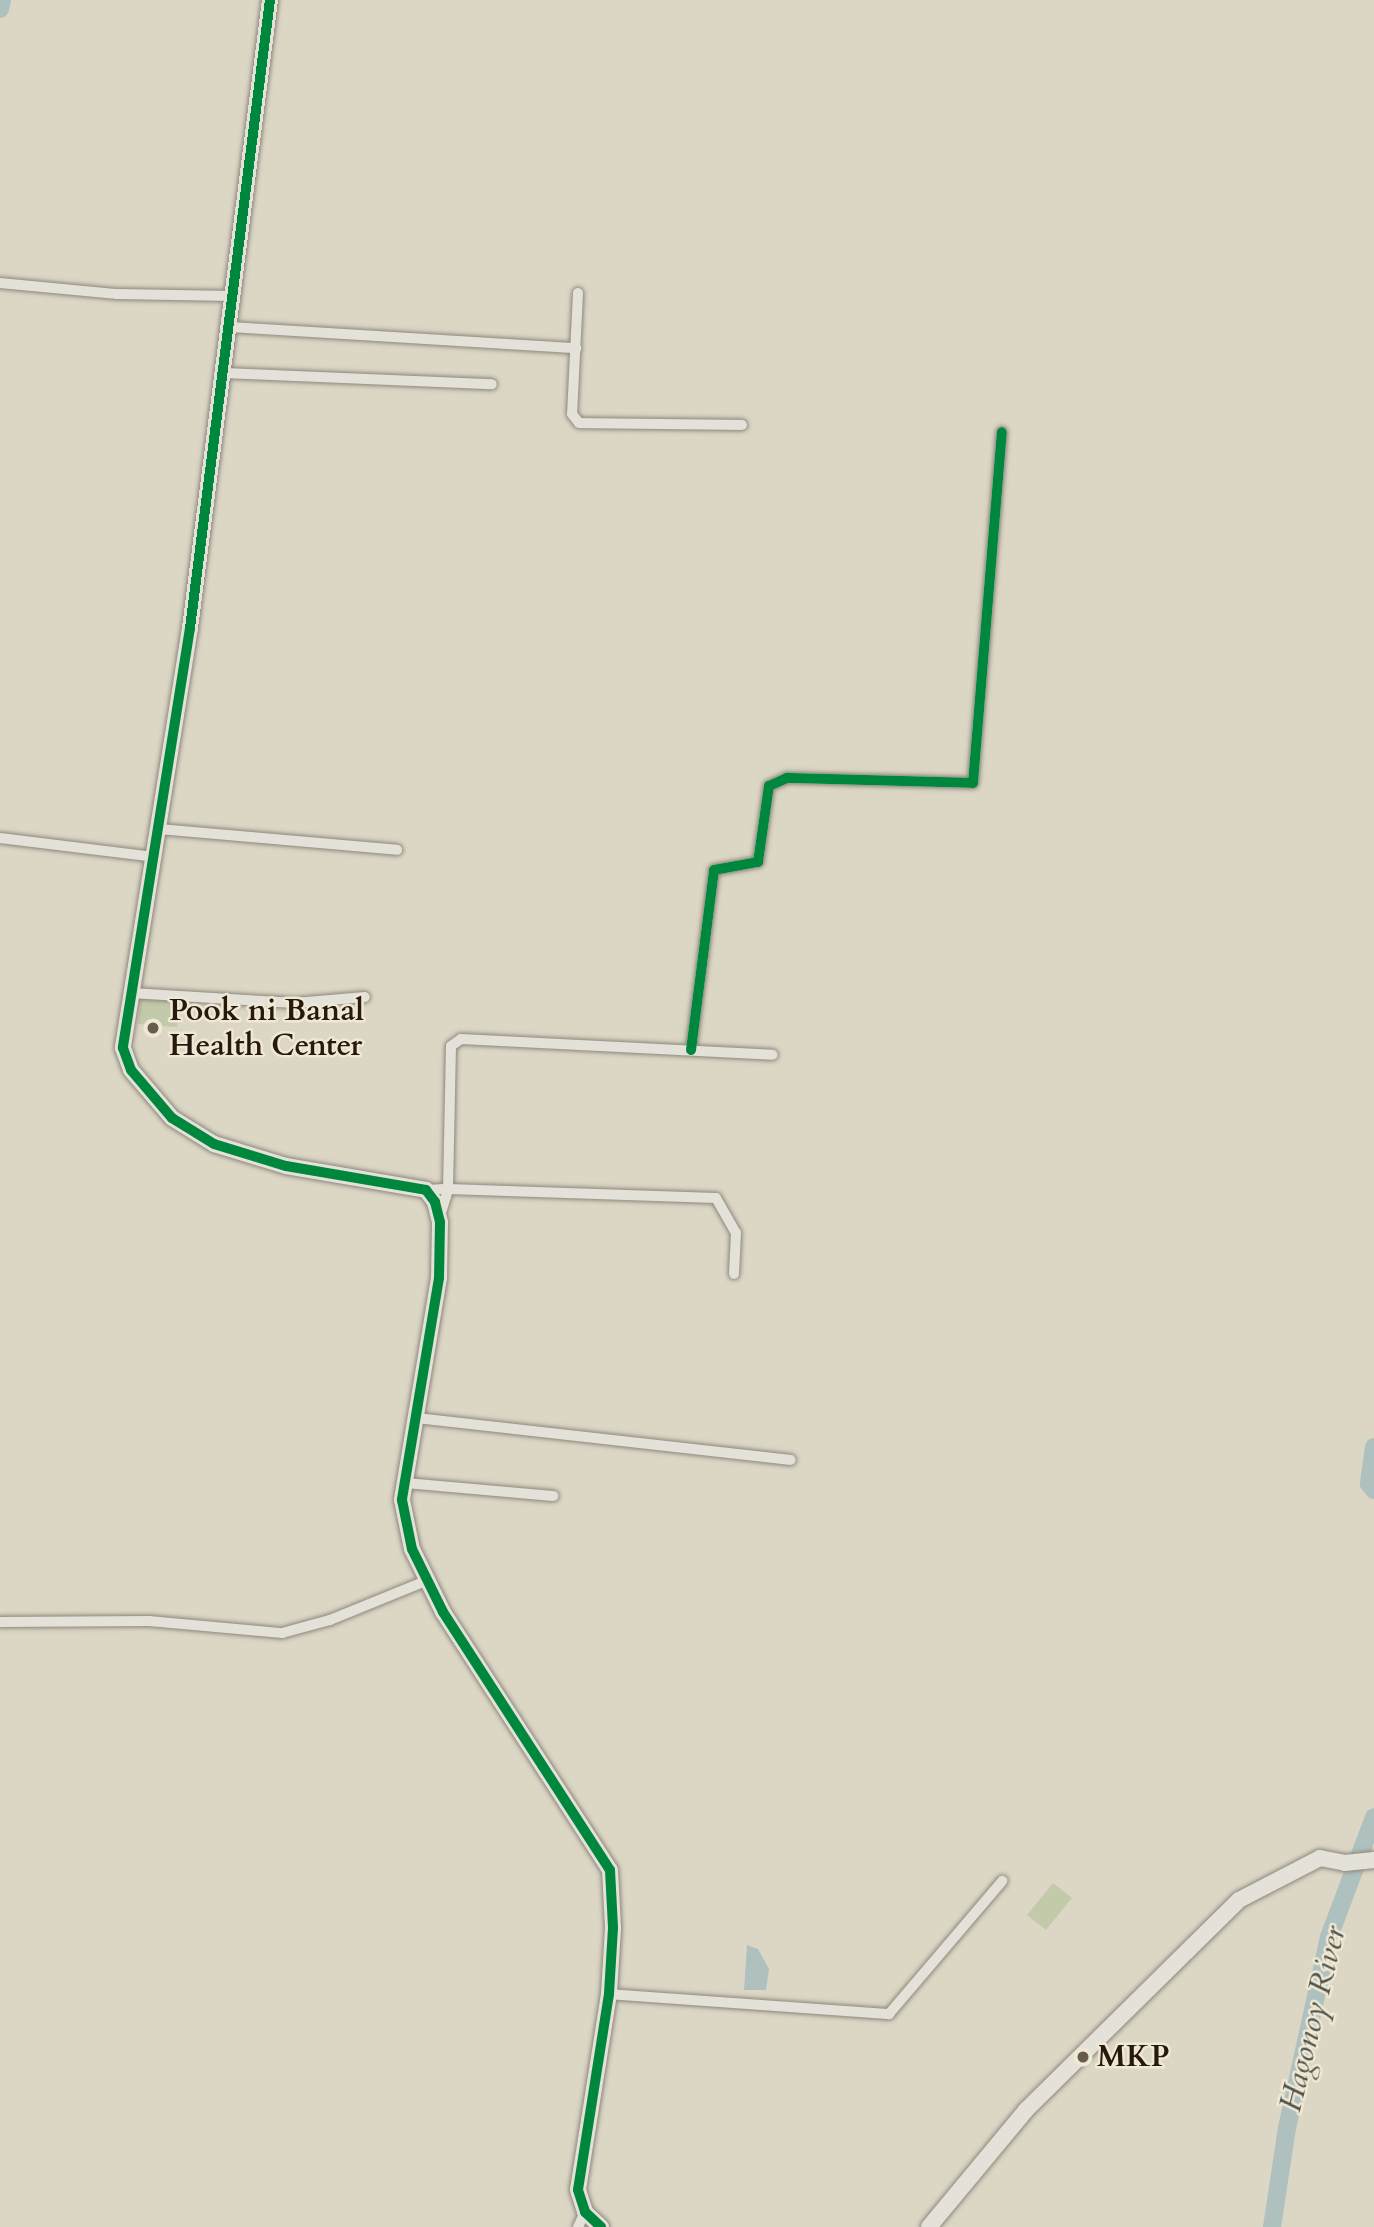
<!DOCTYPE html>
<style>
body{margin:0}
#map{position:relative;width:1374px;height:2227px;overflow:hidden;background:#dcd6c5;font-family:Cardo,serif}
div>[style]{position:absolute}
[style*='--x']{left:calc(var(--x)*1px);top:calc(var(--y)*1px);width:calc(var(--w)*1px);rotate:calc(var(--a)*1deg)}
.green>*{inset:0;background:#c3caaa}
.water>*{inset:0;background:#afc1bf}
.river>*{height:18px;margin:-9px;padding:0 9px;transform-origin:9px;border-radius:9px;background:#afc1bf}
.roads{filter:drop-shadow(0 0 2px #8d887e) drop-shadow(0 0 2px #8d887e)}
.street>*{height:10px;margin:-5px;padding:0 5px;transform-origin:5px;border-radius:5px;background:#e4e1d9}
.secondary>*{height:16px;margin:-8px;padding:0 8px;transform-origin:8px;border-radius:8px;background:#e4e1d9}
.cycleway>*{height:10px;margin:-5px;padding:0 5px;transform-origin:5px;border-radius:5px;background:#00873e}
.dots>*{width:19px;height:19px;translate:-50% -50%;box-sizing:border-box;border:4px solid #efe8d3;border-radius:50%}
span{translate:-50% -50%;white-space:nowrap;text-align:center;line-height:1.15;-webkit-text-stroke:5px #efe8d3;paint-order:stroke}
.poi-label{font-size:30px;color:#261910;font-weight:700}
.left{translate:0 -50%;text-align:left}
.water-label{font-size:32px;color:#4f514c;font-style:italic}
</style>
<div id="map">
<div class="green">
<div style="clip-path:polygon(140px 996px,180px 1000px,177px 1027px,138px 1024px)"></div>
<div style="clip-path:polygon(1053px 1883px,1072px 1898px,1046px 1930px,1027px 1915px)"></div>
</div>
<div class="water">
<div style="clip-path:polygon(747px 1945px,758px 1949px,769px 1969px,766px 1990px,744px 1990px)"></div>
</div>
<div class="river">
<div style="--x:0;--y:9;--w:9;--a:-77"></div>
<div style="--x:1374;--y:1447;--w:37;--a:98"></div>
<div style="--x:1369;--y:1484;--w:8;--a:50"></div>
<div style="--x:1272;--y:2227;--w:100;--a:-81.4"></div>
<div style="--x:1287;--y:2128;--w:196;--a:-77.6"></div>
<div style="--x:1329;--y:1937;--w:128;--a:-69.4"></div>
</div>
<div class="roads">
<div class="street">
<div style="--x:0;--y:283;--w:118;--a:5.4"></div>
<div style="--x:117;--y:294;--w:116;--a:1"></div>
<div style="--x:578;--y:293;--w:121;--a:92.8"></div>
<div style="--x:572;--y:414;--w:11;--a:52"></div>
<div style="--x:579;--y:423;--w:163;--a:0.7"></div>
<div style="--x:230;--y:327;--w:347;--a:3.5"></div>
<div style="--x:224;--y:373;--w:268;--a:2.4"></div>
<div style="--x:159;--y:829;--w:239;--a:5"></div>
<div style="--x:0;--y:838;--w:155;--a:7"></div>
<div style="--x:131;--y:993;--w:164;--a:3.5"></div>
<div style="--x:295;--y:1003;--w:70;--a:-4.9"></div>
<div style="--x:691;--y:1050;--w:181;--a:-82.7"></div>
<div style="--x:714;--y:870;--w:45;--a:-10.3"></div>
<div style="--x:758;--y:862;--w:77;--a:-81.8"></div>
<div style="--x:769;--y:786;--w:20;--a:-24"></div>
<div style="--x:787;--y:778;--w:186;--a:1.5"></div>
<div style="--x:973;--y:783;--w:352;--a:-85.3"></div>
<div style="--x:426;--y:1190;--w:22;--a:-3"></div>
<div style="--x:448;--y:1189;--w:143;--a:-88.8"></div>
<div style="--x:451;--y:1046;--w:12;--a:-35"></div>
<div style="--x:461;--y:1039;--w:312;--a:2.9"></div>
<div style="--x:440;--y:1216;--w:28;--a:-73"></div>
<div style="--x:448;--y:1189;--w:268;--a:1.9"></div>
<div style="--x:716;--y:1198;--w:40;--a:60.3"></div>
<div style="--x:736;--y:1233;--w:41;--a:92.8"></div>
<div style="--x:417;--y:1418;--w:376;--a:6.4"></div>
<div style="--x:405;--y:1483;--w:149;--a:5"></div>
<div style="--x:0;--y:1622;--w:149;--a:-0.4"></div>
<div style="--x:149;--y:1621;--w:134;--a:5.2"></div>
<div style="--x:282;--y:1633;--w:50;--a:-15.2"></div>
<div style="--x:330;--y:1620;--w:106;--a:-22.2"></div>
<div style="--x:609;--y:1994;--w:281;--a:4.1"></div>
<div style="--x:889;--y:2014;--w:175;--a:-49.6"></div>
<div style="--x:578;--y:2227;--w:17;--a:-65"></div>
</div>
<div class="secondary">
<div style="--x:270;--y:0;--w:633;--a:97.26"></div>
<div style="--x:190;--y:628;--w:425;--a:99.1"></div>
<div style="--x:123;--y:1048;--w:23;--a:70"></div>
<div style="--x:131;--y:1070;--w:63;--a:49.5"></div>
<div style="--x:172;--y:1118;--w:49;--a:31.8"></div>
<div style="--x:214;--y:1144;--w:75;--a:17"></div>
<div style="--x:286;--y:1166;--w:142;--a:9.7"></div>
<div style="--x:426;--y:1190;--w:15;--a:53"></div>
<div style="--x:435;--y:1202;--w:21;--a:76"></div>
<div style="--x:440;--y:1222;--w:56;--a:91"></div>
<div style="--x:439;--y:1278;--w:225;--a:99.5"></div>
<div style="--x:402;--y:1500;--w:50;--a:78.5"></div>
<div style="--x:412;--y:1549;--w:70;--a:63.8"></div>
<div style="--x:443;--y:1612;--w:307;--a:57.1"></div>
<div style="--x:610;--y:1870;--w:58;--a:87"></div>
<div style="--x:613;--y:1928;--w:66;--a:93.5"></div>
<div style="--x:609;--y:1994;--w:198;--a:99"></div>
<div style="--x:578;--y:2190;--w:23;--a:72"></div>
<div style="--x:585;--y:2212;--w:22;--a:43"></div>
<div style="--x:929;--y:2227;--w:152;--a:-50.3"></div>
<div style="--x:1026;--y:2110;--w:299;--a:-44.6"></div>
<div style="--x:1239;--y:1900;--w:91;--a:-27.4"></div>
<div style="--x:1320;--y:1858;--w:25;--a:11"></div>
<div style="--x:1345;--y:1863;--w:29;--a:-6"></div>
</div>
</div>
<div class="cycleway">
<div style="--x:270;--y:0;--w:633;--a:97.26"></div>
<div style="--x:190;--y:628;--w:425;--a:99.1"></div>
<div style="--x:123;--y:1048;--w:23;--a:70"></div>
<div style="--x:131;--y:1070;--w:63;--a:49.5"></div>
<div style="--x:172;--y:1118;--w:49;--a:31.8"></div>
<div style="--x:214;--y:1144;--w:75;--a:17"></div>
<div style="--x:286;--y:1166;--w:142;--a:9.7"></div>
<div style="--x:426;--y:1190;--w:15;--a:53"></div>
<div style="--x:435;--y:1202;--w:21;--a:76"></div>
<div style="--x:440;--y:1222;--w:56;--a:91"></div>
<div style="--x:439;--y:1278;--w:225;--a:99.5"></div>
<div style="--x:402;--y:1500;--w:50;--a:78.5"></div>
<div style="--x:412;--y:1549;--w:70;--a:63.8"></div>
<div style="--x:443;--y:1612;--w:307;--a:57.1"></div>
<div style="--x:610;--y:1870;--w:58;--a:87"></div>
<div style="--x:613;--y:1928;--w:66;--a:93.5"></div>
<div style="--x:609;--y:1994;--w:198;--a:99"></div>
<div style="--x:578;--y:2190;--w:23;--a:72"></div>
<div style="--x:585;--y:2212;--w:22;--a:43"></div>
<div style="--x:691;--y:1050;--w:181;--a:-82.7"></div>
<div style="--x:714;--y:870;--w:45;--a:-10.3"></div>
<div style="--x:758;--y:862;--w:77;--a:-81.8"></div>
<div style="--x:769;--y:786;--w:20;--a:-24"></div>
<div style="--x:787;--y:778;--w:186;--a:1.5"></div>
<div style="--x:973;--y:783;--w:352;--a:-85.3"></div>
</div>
<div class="dots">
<div style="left:153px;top:1028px;background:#665b4f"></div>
<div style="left:1083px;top:2057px;background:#665b4f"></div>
</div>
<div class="poi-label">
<span class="left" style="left:169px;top:1028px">Pook ni Banal<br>Health Center</span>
<span class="left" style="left:1097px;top:2057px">MKP</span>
</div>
<div class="water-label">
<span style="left:1313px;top:2019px;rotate:-76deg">Hagonoy River</span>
</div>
</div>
